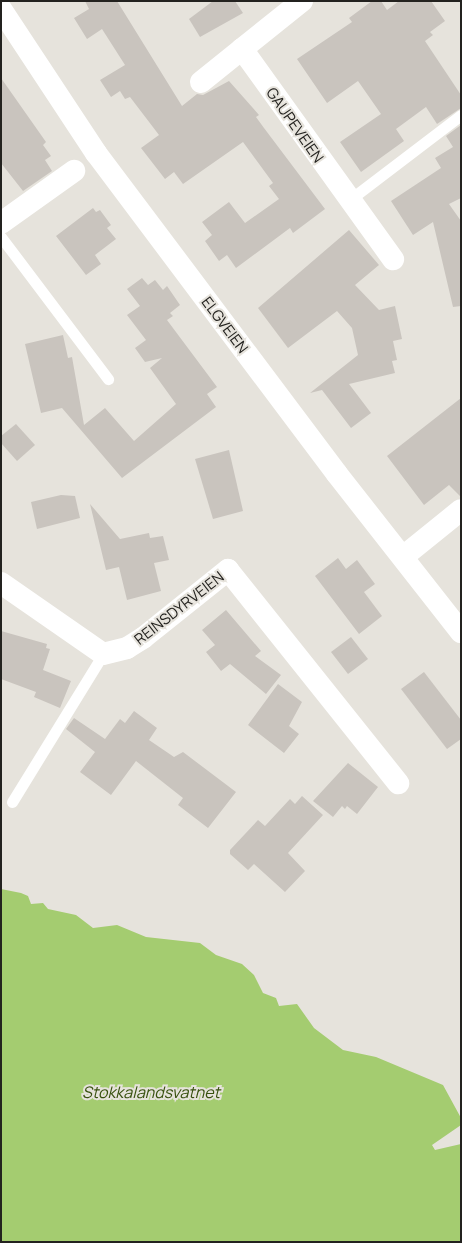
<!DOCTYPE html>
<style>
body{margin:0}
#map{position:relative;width:462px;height:1243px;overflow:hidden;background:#e6e3dc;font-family:Manrope,sans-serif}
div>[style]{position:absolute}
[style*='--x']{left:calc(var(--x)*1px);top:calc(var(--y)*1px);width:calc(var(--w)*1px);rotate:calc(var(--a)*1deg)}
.water>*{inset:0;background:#a4cc70}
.building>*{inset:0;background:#c9c4be}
.lane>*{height:11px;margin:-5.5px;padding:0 5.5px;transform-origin:5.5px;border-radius:5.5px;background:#fff}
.street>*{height:22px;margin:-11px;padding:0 11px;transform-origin:11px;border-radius:11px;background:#fff}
span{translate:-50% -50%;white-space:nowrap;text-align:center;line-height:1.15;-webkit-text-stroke:4px #e6e3dc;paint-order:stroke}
.street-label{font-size:15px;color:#23221f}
.water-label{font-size:16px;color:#38510f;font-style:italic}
.frame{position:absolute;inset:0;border:2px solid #23221f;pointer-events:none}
</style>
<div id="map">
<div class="water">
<div style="clip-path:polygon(1px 889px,21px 893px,28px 896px,31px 904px,43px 903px,48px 909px,76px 915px,93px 928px,117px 925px,146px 937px,200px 943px,216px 955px,242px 964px,254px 975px,263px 993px,276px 998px,279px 1006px,297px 1004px,314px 1028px,343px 1050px,376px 1057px,443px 1085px,461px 1118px,461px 1125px,432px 1145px,435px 1150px,461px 1144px,461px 1242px,1px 1242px)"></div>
</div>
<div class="building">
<div style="clip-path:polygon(85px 1px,117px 1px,182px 106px,197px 94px,203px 95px,229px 81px,259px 115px,256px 117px,264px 128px,325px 209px,293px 233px,290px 228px,236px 268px,227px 255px,219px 261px,205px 241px,212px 235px,202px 222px,229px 202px,245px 223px,279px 199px,269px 186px,273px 183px,243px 142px,183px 184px,174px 172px,165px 179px,141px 148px,159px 135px,130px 97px,125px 99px,120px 91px,111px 97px,100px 80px,125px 65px,102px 29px,87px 39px,74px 18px,89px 9px)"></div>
<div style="clip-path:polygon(213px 1px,235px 1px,243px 13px,200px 37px,189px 19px)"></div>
<div style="clip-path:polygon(372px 1px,381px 1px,387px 10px,399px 1px,431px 1px,445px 21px,430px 32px,433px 35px,425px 41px,461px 95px,461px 108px,437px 124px,426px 107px,396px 129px,404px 141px,361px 172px,340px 142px,381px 114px,358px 81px,327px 103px,297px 59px,352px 22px,349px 18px)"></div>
<div style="clip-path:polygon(1px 78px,46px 142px,43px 145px,51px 156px,45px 160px,52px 171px,23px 191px,1px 163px)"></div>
<div style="clip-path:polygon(461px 125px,461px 198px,449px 204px,461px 221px,461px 306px,453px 307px,433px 222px,413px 235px,391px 201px,441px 168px,435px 158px,453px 147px,446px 136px)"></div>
<div style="clip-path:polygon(93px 208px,96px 212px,100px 210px,111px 225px,107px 228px,116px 239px,95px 255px,101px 264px,86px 275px,56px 236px)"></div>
<div style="clip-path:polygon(349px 230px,379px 265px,355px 285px,379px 310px,395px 306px,402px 339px,393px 341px,397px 360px,392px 361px,395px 373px,349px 384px,371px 413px,351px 428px,322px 390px,310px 393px,358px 355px,352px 328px,337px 311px,288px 348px,258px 308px)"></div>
<div style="clip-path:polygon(142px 278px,148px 285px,155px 280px,163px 290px,167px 286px,180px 305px,170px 313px,173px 316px,167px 320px,217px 387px,207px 394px,216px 407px,122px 478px,62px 408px,41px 413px,25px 344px,63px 335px,68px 358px,72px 357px,84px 425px,105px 408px,134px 441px,176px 404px,150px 368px,162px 358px,145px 362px,135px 348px,146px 340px,127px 315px,140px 306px,127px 289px)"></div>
<div style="clip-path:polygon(461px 398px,461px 497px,449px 485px,424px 505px,387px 456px)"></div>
<div style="clip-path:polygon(16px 424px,35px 445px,17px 461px,1px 443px,1px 436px)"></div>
<div style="clip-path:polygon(229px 450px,243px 511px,213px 519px,195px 459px)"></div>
<div style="clip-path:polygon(61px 495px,75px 496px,80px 518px,37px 529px,31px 502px)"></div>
<div style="clip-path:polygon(90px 504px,120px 539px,149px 533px,150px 538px,163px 536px,169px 560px,154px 563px,161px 591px,127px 600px,119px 567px,106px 570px)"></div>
<div style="clip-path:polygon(338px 558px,346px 569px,357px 560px,375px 584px,364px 592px,382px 616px,359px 634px,315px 576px)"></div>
<div style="clip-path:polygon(226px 610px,261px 651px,255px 656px,281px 675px,266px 694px,230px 664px,221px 671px,206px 652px,215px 645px,202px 630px)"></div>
<div style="clip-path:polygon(1px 631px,47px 644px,46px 648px,50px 649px,43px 670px,71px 681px,60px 708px,34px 697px,36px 692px,1px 679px)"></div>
<div style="clip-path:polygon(351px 637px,368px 659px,348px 674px,331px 652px)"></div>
<div style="clip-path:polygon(424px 672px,461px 720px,461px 739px,447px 749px,401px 689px)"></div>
<div style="clip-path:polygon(278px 684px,302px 702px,289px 726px,299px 734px,284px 753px,248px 725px)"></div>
<div style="clip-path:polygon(134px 711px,157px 728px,149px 740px,174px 757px,183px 752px,236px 792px,208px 828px,178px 805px,183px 798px,136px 761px,111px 795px,80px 772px,95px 752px,66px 729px,74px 718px,105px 739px,120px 719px,125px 723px)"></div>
<div style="clip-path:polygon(348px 763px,378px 787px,357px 814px,347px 806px,345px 809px,342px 806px,333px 817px,313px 801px)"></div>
<div style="clip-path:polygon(302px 796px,323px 815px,288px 853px,305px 871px,285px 892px,254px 864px,248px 870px,230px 854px,230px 850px,258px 820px,265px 826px,290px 799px,295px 804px)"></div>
</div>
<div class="lane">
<div style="--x:348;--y:201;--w:142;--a:-37.3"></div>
<div style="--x:1;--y:237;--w:178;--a:53"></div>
<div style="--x:12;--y:802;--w:174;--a:-58.4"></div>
</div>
<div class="street">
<div style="--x:302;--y:1;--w:77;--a:141.3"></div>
<div style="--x:242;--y:49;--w:259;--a:54.3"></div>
<div style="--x:1;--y:9;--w:173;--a:56.6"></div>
<div style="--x:96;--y:153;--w:401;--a:53.1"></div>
<div style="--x:337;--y:474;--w:201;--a:51.9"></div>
<div style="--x:201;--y:82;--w:53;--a:-38.8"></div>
<div style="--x:1;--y:223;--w:90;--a:-35.5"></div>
<div style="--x:404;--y:556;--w:73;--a:-38.9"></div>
<div style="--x:1;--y:583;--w:124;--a:34.8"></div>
<div style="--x:103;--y:654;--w:25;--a:-14"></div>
<div style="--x:127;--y:648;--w:19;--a:-32"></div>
<div style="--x:143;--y:638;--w:109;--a:-38.7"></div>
<div style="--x:228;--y:570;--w:273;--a:51.4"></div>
</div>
<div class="street-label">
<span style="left:295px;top:125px;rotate:55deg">GAUPEVEIEN</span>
<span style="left:225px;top:325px;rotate:53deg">ELGVEIEN</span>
<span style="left:179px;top:608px;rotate:-38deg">REINSDYRVEIEN</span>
</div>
<div class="water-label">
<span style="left:151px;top:1092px">Stokkalandsvatnet</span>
</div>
<div class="frame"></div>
</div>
